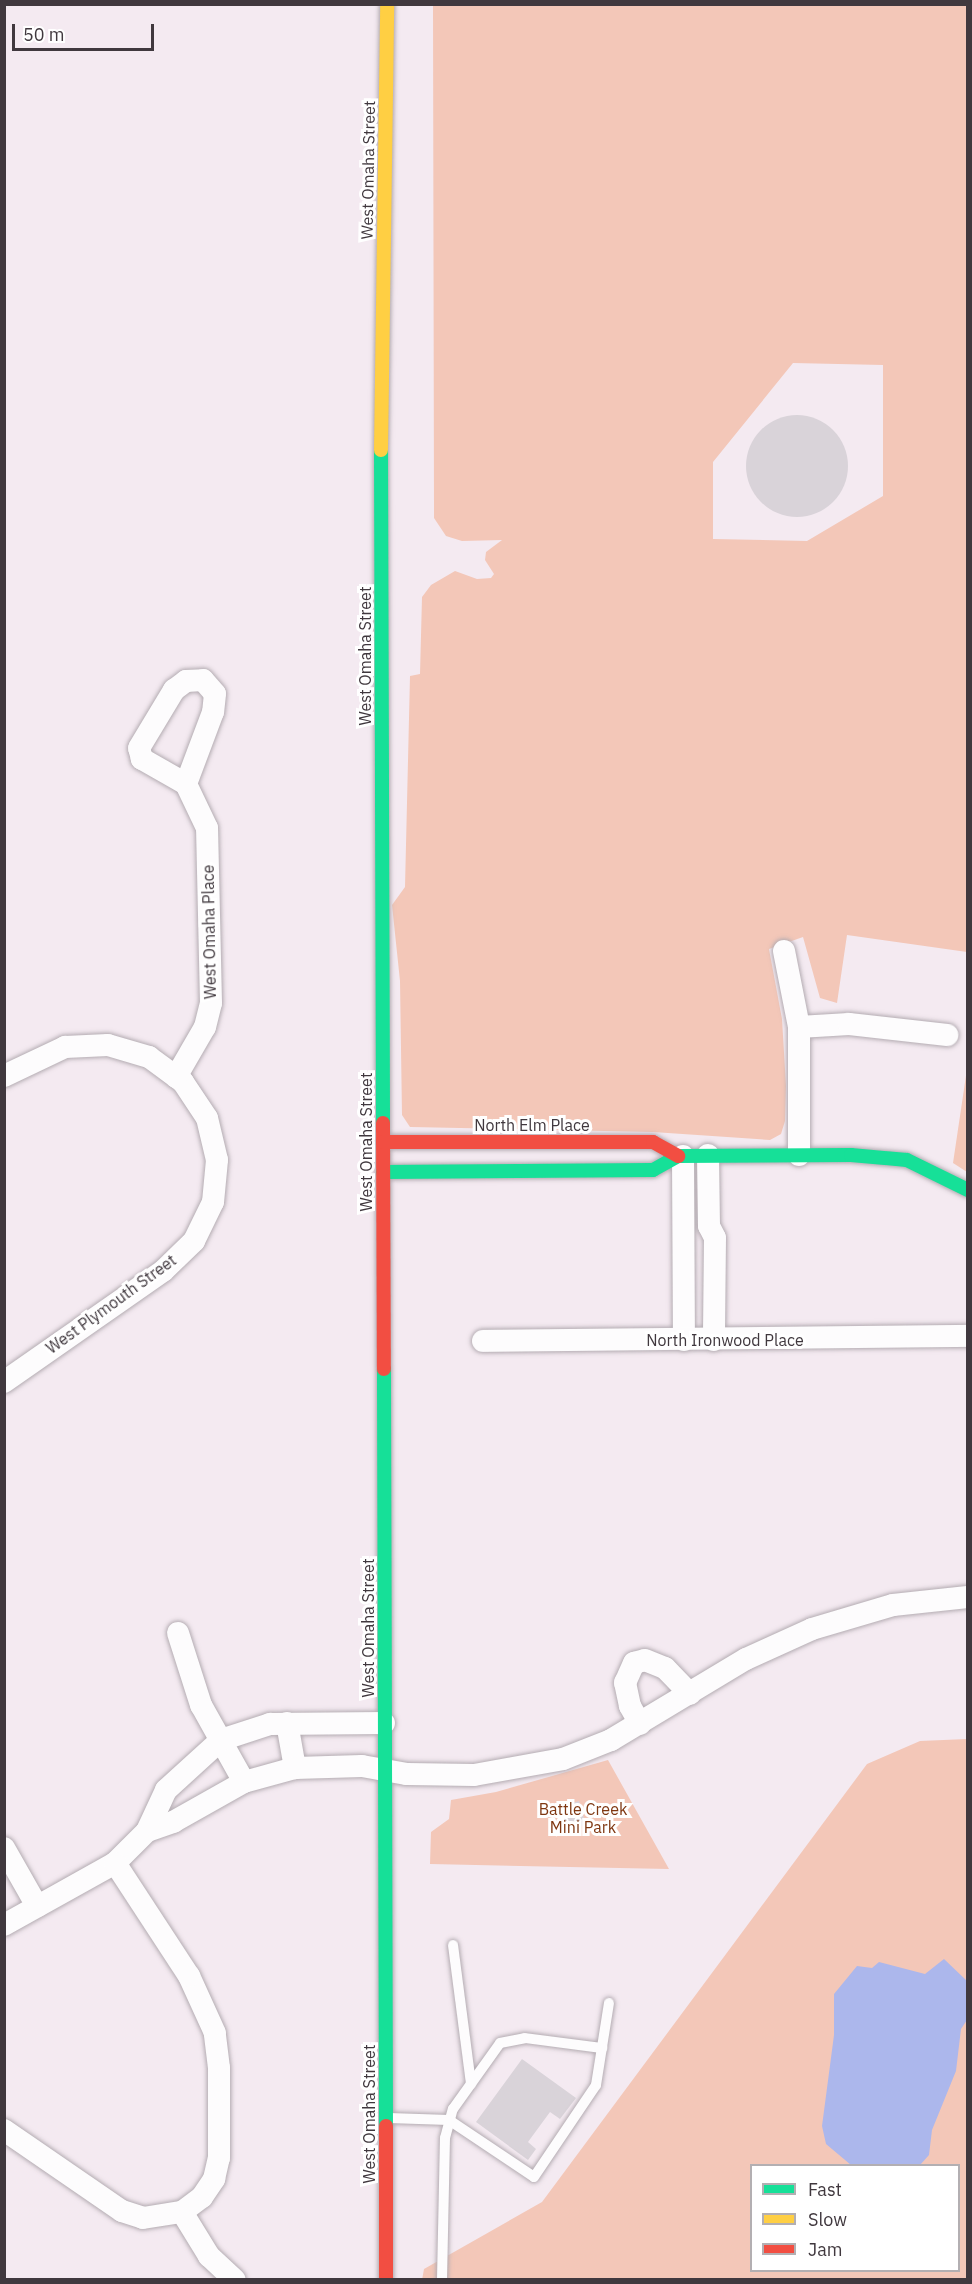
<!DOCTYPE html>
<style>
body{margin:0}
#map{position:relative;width:972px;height:2284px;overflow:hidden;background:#f4eaf1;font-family:"IBM Plex Sans",sans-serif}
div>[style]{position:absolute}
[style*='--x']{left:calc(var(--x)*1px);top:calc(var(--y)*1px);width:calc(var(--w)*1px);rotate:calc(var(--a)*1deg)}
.green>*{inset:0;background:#f3c7b8}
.water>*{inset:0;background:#acb7ec}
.building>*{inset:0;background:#d9d3d9}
.round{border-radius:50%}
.roads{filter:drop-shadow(0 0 2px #b4acb2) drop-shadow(0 0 2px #b4acb2)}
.lane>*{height:10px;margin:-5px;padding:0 5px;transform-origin:5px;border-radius:5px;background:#fdfcfd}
.street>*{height:22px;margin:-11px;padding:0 11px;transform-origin:11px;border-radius:11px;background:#fdfcfd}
.fast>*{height:14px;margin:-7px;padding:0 7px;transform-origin:7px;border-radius:7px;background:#16e098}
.slow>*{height:14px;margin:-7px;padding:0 7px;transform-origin:7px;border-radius:7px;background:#ffcf43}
.jam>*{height:14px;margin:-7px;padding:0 7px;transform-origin:7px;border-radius:7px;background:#f24e42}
span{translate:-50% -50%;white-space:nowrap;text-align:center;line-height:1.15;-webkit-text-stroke:6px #fff;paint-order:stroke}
.street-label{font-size:16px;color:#40383e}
.park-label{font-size:16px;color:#7f3711}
.frame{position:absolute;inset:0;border:6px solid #40383e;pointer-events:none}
.legend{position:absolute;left:750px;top:2164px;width:210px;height:108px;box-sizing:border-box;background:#fff;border:2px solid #b3afb2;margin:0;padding:8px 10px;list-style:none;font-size:18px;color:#40383e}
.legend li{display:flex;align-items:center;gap:12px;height:30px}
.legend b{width:30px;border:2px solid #b3afb2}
.scale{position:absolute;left:12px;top:24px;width:142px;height:27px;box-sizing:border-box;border:3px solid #40383e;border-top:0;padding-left:8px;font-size:18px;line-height:21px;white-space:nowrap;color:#40383e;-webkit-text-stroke:4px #fff;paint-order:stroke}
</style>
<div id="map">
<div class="green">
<div style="clip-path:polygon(evenodd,433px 5px,967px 5px,967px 952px,847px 935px,837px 1003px,820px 998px,803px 937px,769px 949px,782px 1019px,786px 1086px,785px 1121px,781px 1134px,770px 1140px,653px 1132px,410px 1127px,402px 1115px,400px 981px,392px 905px,405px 887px,410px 676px,420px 674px,422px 597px,431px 585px,455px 571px,477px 579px,491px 578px,494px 574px,485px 560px,486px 552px,502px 540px,462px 541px,446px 536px,434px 518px,433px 5px,793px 363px,883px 365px,883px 496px,807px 541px,713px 539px,713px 462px,793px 363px)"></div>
<div style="clip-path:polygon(967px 1069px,967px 1172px,953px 1163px)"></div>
<div style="clip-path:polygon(evenodd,967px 1739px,967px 2279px,422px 2280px,424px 2269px,542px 2202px,867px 1764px,920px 1741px,967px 1739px,752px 2166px,958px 2166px,958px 2270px,752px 2270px,752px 2166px)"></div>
<div style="clip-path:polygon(608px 1760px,669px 1869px,430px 1864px,431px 1832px,449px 1819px,451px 1800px,496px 1792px)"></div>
</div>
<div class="water">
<div style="clip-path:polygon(944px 1959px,967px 1981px,967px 2020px,961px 2029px,956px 2071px,932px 2130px,929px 2155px,920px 2165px,851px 2165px,826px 2144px,822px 2126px,834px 2035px,834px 1994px,857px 1966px,872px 1968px,879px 1962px,925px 1974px)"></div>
</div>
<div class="building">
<div class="round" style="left:746px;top:415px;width:102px;height:102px"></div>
<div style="clip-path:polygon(579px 1801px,586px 1825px,562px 1832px,555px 1808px)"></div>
<div style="clip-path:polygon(522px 2059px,576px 2098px,560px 2119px,550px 2112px,528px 2142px,536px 2149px,528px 2160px,476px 2122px)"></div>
</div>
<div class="roads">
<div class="lane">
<div style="--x:453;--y:1945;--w:140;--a:82.6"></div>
<div style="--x:389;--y:2118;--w:60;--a:1.9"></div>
<div style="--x:449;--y:2120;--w:102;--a:33.8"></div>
<div style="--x:534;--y:2177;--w:111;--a:-56"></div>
<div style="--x:596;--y:2085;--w:83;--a:-81"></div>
<div style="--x:442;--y:2280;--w:142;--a:-88.8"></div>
<div style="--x:445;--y:2138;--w:30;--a:-75"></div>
<div style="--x:453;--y:2109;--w:81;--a:-54.5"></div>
<div style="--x:500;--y:2043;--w:25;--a:-11"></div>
<div style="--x:525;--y:2038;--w:78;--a:7.4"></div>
</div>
<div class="street">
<div style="--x:784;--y:951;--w:77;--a:78.8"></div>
<div style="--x:799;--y:1027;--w:128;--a:90"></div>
<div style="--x:799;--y:1027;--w:50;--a:-3.4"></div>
<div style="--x:849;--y:1024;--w:99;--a:6.4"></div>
<div style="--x:4;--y:1076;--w:68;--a:-25.4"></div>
<div style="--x:65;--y:1047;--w:43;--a:-2.7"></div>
<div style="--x:108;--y:1045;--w:43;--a:16.3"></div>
<div style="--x:149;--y:1057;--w:42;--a:36.3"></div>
<div style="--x:183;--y:1082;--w:43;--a:56.3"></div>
<div style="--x:207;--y:1118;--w:43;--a:76.6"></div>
<div style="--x:217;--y:1160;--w:42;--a:95.4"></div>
<div style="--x:213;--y:1202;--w:43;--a:116"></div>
<div style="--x:194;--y:1241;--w:43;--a:135.9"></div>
<div style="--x:163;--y:1271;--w:194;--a:145.1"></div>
<div style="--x:176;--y:1077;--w:58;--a:-59.9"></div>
<div style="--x:205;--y:1027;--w:25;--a:-76"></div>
<div style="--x:211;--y:1003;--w:175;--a:-91.3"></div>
<div style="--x:207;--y:828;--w:49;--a:-115.5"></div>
<div style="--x:186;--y:784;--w:51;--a:-150.4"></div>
<div style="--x:142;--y:759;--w:11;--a:-105"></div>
<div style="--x:139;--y:748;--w:68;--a:-58.9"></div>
<div style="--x:174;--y:690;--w:15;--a:-37"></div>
<div style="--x:186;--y:681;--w:17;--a:-3"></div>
<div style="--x:203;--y:680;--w:18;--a:49"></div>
<div style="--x:215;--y:694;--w:18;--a:96"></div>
<div style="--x:213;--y:712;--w:77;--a:110.6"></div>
<div style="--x:708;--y:1155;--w:71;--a:89.2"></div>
<div style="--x:709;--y:1226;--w:13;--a:63"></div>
<div style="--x:715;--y:1238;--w:102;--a:90.6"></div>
<div style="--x:683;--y:1156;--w:184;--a:89.7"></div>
<div style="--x:483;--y:1341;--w:485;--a:-0.6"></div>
<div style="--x:178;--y:1633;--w:76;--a:72.3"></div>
<div style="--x:201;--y:1705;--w:88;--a:60.8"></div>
<div style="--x:287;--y:1723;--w:46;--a:79.9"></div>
<div style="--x:640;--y:1724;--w:21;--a:-119"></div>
<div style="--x:630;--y:1706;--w:24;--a:-102"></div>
<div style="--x:625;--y:1683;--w:22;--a:-66"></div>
<div style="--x:634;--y:1663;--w:11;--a:-15"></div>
<div style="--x:645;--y:1660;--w:22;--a:22"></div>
<div style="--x:665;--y:1668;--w:36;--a:46"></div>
<div style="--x:147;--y:1831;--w:28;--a:-19"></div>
<div style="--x:173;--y:1822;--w:81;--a:-29.4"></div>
<div style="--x:244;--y:1782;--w:53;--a:-15.4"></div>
<div style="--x:295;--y:1768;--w:67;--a:-1.7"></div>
<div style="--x:362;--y:1766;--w:46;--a:10.1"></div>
<div style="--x:407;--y:1774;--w:67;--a:0.9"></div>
<div style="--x:474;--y:1775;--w:90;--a:-10.2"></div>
<div style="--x:563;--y:1759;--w:52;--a:-21.6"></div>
<div style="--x:611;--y:1740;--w:157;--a:-31"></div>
<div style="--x:746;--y:1659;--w:72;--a:-24.4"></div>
<div style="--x:812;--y:1629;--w:84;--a:-16.5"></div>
<div style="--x:893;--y:1605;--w:75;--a:-6.1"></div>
<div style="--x:4;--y:1848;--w:67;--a:60.4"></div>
<div style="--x:4;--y:1925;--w:127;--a:-29.2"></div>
<div style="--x:115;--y:1863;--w:45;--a:-45"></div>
<div style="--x:147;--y:1831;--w:45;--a:-65.1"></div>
<div style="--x:166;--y:1790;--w:74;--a:-42.3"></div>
<div style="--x:221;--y:1740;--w:52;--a:-18.1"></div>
<div style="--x:270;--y:1724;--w:114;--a:-0.5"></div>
<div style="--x:4;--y:2130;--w:143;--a:34.5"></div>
<div style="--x:122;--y:2211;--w:22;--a:18"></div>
<div style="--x:143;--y:2218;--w:39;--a:-9"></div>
<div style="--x:182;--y:2212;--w:25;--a:-37"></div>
<div style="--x:202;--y:2197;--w:22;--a:-56"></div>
<div style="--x:214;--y:2179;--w:22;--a:-77"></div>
<div style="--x:219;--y:2158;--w:90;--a:-90"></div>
<div style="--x:219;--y:2068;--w:35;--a:-97"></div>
<div style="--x:215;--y:2033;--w:63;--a:-114.5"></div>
<div style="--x:189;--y:1976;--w:135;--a:-123.2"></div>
<div style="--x:182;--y:2212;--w:52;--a:58.5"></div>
<div style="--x:209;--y:2256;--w:35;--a:43"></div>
</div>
<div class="fast">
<div style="--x:381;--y:450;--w:673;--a:89.83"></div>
<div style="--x:383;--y:1172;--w:270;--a:-0.4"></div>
<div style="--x:653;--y:1170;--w:29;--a:-29"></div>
<div style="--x:678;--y:1156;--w:173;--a:-0.3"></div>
<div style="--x:851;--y:1155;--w:56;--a:5.1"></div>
<div style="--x:907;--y:1160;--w:68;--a:26.2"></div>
<div style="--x:384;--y:1369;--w:757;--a:89.85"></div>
</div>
<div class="slow">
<div style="--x:381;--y:450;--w:446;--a:-89.2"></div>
</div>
<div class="jam">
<div style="--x:383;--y:1123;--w:246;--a:89.8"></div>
<div style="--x:383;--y:1142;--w:270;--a:0"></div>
<div style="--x:653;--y:1142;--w:29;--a:29"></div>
<div style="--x:386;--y:2126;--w:154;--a:90"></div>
</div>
</div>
<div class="street-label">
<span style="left:368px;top:170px;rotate:-89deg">West Omaha Street</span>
<span style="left:365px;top:656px;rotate:-90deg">West Omaha Street</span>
<span style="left:209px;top:932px;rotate:-91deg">West Omaha Place</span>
<span style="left:532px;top:1125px">North Elm Place</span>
<span style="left:366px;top:1142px;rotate:-90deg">West Omaha Street</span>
<span style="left:111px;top:1304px;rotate:-36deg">West Plymouth Street</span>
<span style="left:725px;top:1340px">North Ironwood Place</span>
<span style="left:368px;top:1628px;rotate:-90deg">West Omaha Street</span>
<span style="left:369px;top:2114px;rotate:-90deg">West Omaha Street</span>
</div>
<div class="park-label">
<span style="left:583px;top:1818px">Battle Creek<br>Mini Park</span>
</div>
<div class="frame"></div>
<ul class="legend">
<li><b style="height:8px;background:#16e098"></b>Fast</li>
<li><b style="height:8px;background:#ffcf43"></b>Slow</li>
<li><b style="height:8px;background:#f24e42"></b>Jam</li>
</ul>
<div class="scale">50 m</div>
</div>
